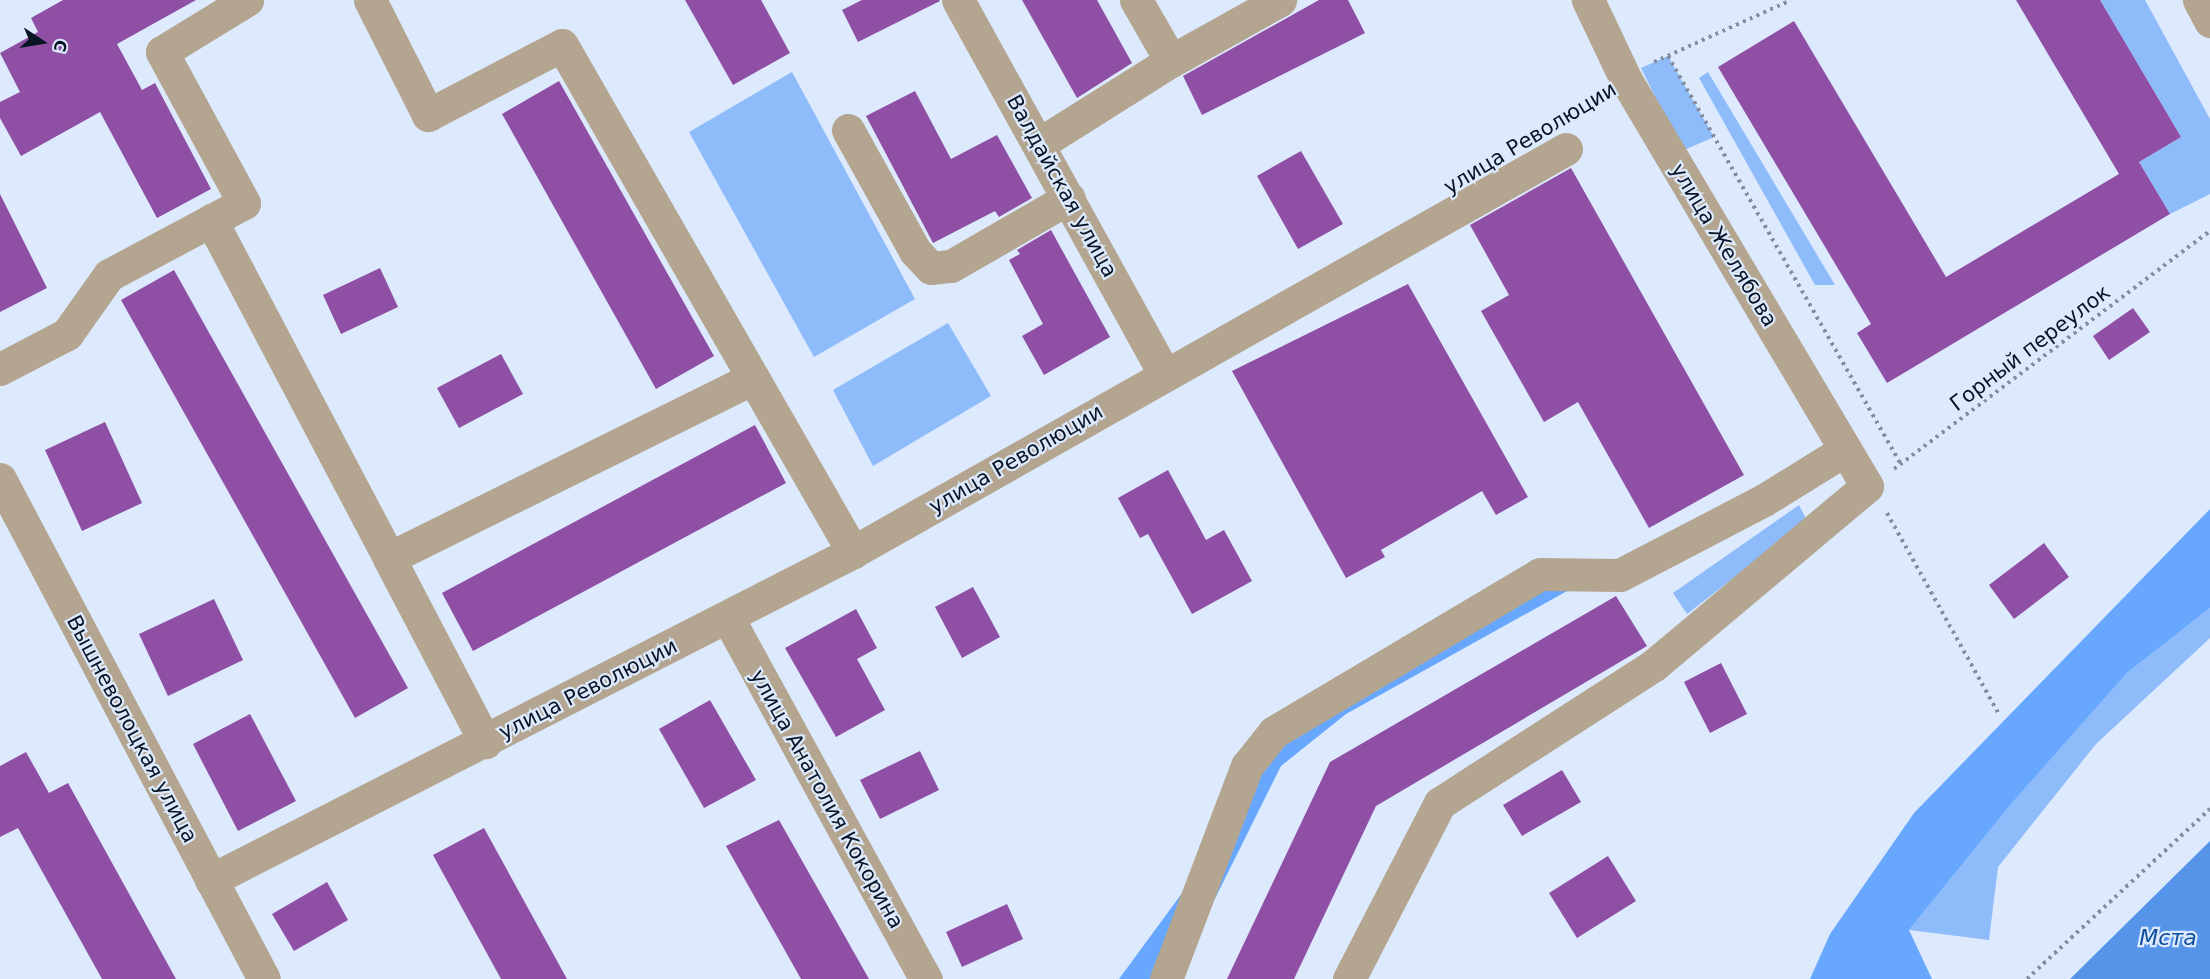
<!DOCTYPE html>
<meta charset="utf-8">
<style>
body{margin:0}
#map{position:relative;width:2210px;height:979px;overflow:hidden;background:#ddeafd;font-family:"DejaVu Sans",sans-serif}
div>[style]{position:absolute}
[style*='--x']{left:calc(var(--x)*1px);top:calc(var(--y)*1px);width:calc(var(--w)*1px);rotate:calc(var(--a)*1deg)}
.green>*{inset:0;background:#8ebbfa}
.forest>*{inset:0;background:#67a7fe}
.water>*{inset:0;background:#5594e9}
.building>*{inset:0;background:#8e4fa4}
.path>*{height:4px;margin-top:-2px;transform-origin:0;background:repeating-linear-gradient(90deg,#838fa1 0 3px,transparent 0 7.5px)}
.minor>*{height:33px;margin:-16.5px;padding:0 16.5px;transform-origin:16.5px;border-radius:16.5px;background:#b3a590}
span{translate:-50% -50%;white-space:nowrap;text-align:center;line-height:1.15;-webkit-text-stroke:4.5px #ddeafd;paint-order:stroke}
.street-label{font-size:21px;color:#091424}
.water-label{font-size:22px;color:#0f4e9b;font-style:italic}
.north{position:absolute;left:12px;top:12px;width:60px;height:60px;-webkit-text-stroke:4px #ddeafd;paint-order:stroke;rotate:102deg;font-size:16px;font-weight:700;line-height:24px;text-align:center;color:#091424}
.north::after{content:'';display:block;margin:auto;width:21px;height:27px;background:#091424;clip-path:polygon(50% 0,100% 100%,50% 72%,0 100%)}
</style>
<div id="map">
<div class="green">
<div style="clip-path:polygon(2100px 0,2145px 0,2210px 119px,2210px 194px,2170px 214px,2139px 162px,2181px 137px)"></div>
<div style="clip-path:polygon(1668px 56px,1714px 137px,1682px 151px,1641px 68px)"></div>
<div style="clip-path:polygon(792px 72px,915px 299px,814px 357px,689px 132px)"></div>
<div style="clip-path:polygon(1708px 72px,1835px 285px,1815px 285px,1699px 78px)"></div>
<div style="clip-path:polygon(948px 323px,991px 396px,873px 466px,833px 390px)"></div>
<div style="clip-path:polygon(1799px 505px,1807px 521px,1687px 614px,1673px 593px)"></div>
<div style="clip-path:polygon(2210px 608px,2210px 638px,2096px 744px,1998px 867px,1989px 940px,1909px 930px,2012px 803px,2127px 673px)"></div>
</div>
<div class="forest">
<div style="clip-path:polygon(2210px 509px,2210px 608px,2127px 673px,2012px 803px,1909px 930px,1932px 979px,1810px 979px,1830px 934px,1914px 813px)"></div>
<div style="clip-path:polygon(1570px 570px,1576px 586px,1346px 714px,1281px 766px,1175px 979px,1119px 979px,1202px 866px,1235px 792px,1329px 699px)"></div>
</div>
<div class="water">
<div style="clip-path:polygon(2210px 841px,2210px 979px,2070px 979px)"></div>
</div>
<div class="building">
<div style="clip-path:polygon(63px 0,196px 0,117px 44px,142px 90px,155px 83px,211px 189px,157px 218px,100px 112px,21px 156px,0 118px,0 102px,20px 92px,0 53px,38px 32px,31px 18px)"></div>
<div style="clip-path:polygon(685px 0,761px 0,790px 53px,733px 85px)"></div>
<div style="clip-path:polygon(862px 0,939px 0,940px 1px,858px 42px,842px 10px)"></div>
<div style="clip-path:polygon(1022px 0,1097px 0,1132px 63px,1077px 98px)"></div>
<div style="clip-path:polygon(1319px 0,1348px 0,1365px 33px,1202px 115px,1183px 76px)"></div>
<div style="clip-path:polygon(2016px 0,2100px 0,2181px 137px,2139px 162px,2170px 214px,1887px 383px,1857px 333px,1871px 324px,1718px 67px,1794px 21px,1946px 277px,2119px 174px)"></div>
<div style="clip-path:polygon(559px 81px,714px 356px,656px 389px,502px 114px)"></div>
<div style="clip-path:polygon(915px 91px,951px 159px,997px 135px,1032px 198px,999px 217px,995px 211px,933px 243px,866px 116px)"></div>
<div style="clip-path:polygon(1301px 151px,1343px 224px,1298px 249px,1257px 176px)"></div>
<div style="clip-path:polygon(1571px 168px,1744px 475px,1649px 528px,1578px 402px,1544px 422px,1481px 311px,1509px 295px,1470px 225px)"></div>
<div style="clip-path:polygon(0 194px,47px 288px,0 312px)"></div>
<div style="clip-path:polygon(1051px 230px,1110px 337px,1044px 375px,1022px 336px,1043px 324px,1009px 260px,1020px 254px,1017px 250px)"></div>
<div style="clip-path:polygon(380px 268px,398px 307px,341px 334px,323px 295px)"></div>
<div style="clip-path:polygon(174px 270px,408px 688px,355px 718px,121px 300px)"></div>
<div style="clip-path:polygon(1408px 284px,1528px 497px,1496px 515px,1482px 491px,1381px 550px,1385px 557px,1346px 578px,1232px 371px)"></div>
<div style="clip-path:polygon(2133px 308px,2150px 332px,2109px 360px,2093px 336px)"></div>
<div style="clip-path:polygon(501px 354px,523px 394px,459px 428px,437px 388px)"></div>
<div style="clip-path:polygon(105px 422px,142px 503px,82px 531px,45px 450px)"></div>
<div style="clip-path:polygon(755px 425px,786px 483px,473px 651px,442px 593px)"></div>
<div style="clip-path:polygon(1168px 470px,1206px 540px,1224px 530px,1252px 581px,1192px 614px,1148px 534px,1140px 538px,1118px 498px)"></div>
<div style="clip-path:polygon(2044px 543px,2069px 577px,2014px 619px,1989px 585px)"></div>
<div style="clip-path:polygon(973px 587px,1000px 637px,962px 658px,935px 607px)"></div>
<div style="clip-path:polygon(1616px 596px,1647px 646px,1376px 806px,1294px 979px,1227px 979px,1330px 762px)"></div>
<div style="clip-path:polygon(214px 599px,243px 660px,168px 696px,139px 634px)"></div>
<div style="clip-path:polygon(856px 609px,877px 648px,857px 659px,885px 710px,836px 737px,785px 648px)"></div>
<div style="clip-path:polygon(1721px 663px,1747px 714px,1710px 733px,1684px 682px)"></div>
<div style="clip-path:polygon(710px 700px,756px 780px,704px 808px,659px 729px)"></div>
<div style="clip-path:polygon(250px 714px,296px 801px,238px 831px,193px 744px)"></div>
<div style="clip-path:polygon(920px 751px,939px 790px,880px 819px,860px 780px)"></div>
<div style="clip-path:polygon(26px 752px,49px 793px,68px 783px,176px 979px,102px 979px,18px 828px,0 837px,0 766px)"></div>
<div style="clip-path:polygon(1562px 770px,1581px 802px,1522px 836px,1503px 805px)"></div>
<div style="clip-path:polygon(779px 820px,869px 979px,801px 979px,726px 846px)"></div>
<div style="clip-path:polygon(484px 828px,567px 979px,501px 979px,433px 855px)"></div>
<div style="clip-path:polygon(1608px 856px,1636px 901px,1577px 938px,1549px 893px)"></div>
<div style="clip-path:polygon(327px 882px,348px 920px,294px 951px,272px 914px)"></div>
<div style="clip-path:polygon(1007px 904px,1023px 939px,962px 967px,946px 932px)"></div>
</div>
<div class="path">
<div style="--x:1668;--y:56;--w:470;--a:60.3"></div>
<div style="--x:1654;--y:62;--w:150;--a:-24.3"></div>
<div style="--x:1568;--y:115;--w:34;--a:-32"></div>
<div style="--x:1894;--y:469;--w:396;--a:-37"></div>
<div style="--x:1887;--y:513;--w:230;--a:60.9"></div>
<div style="--x:2027;--y:979;--w:250;--a:-42.9"></div>
</div>
<div class="minor">
<div style="--x:370;--y:0;--w:129;--a:63.2"></div>
<div style="--x:428;--y:115;--w:151;--a:-27.6"></div>
<div style="--x:562;--y:45;--w:585;--a:60.15"></div>
<div style="--x:958;--y:0;--w:426;--a:61.1"></div>
<div style="--x:1136;--y:0;--w:70;--a:60.2"></div>
<div style="--x:2199;--y:0;--w:24;--a:62"></div>
<div style="--x:848;--y:130;--w:138;--a:61"></div>
<div style="--x:915;--y:251;--w:23;--a:47"></div>
<div style="--x:931;--y:268;--w:20;--a:-6"></div>
<div style="--x:951;--y:266;--w:136;--a:-30"></div>
<div style="--x:1039;--y:144;--w:156;--a:-32.2"></div>
<div style="--x:1171;--y:61;--w:125;--a:-29.2"></div>
<div style="--x:211;--y:220;--w:382;--a:62.2"></div>
<div style="--x:389;--y:558;--w:406;--a:-26.3"></div>
<div style="--x:0;--y:369;--w:76;--a:-27.6"></div>
<div style="--x:67;--y:334;--w:72;--a:-54.6"></div>
<div style="--x:109;--y:275;--w:153;--a:-28.1"></div>
<div style="--x:244;--y:203;--w:172;--a:-118.5"></div>
<div style="--x:162;--y:52;--w:100;--a:-31.5"></div>
<div style="--x:0;--y:479;--w:565;--a:62.17"></div>
<div style="--x:389;--y:558;--w:208;--a:62.4"></div>
<div style="--x:728;--y:618;--w:412;--a:61.3"></div>
<div style="--x:211;--y:880;--w:721;--a:-27.06"></div>
<div style="--x:853;--y:552;--w:819;--a:-29.48"></div>
<div style="--x:1166;--y:979;--w:228;--a:-69.2"></div>
<div style="--x:1247;--y:766;--w:43;--a:-51.5"></div>
<div style="--x:1274;--y:732;--w:309;--a:-30.7"></div>
<div style="--x:1540;--y:574;--w:80;--a:0.7"></div>
<div style="--x:1620;--y:575;--w:162;--a:-27.5"></div>
<div style="--x:1764;--y:500;--w:95;--a:-31.7"></div>
<div style="--x:1349;--y:979;--w:198;--a:-62.7"></div>
<div style="--x:1440;--y:803;--w:255;--a:-32.8"></div>
<div style="--x:1654;--y:665;--w:278;--a:-40"></div>
<div style="--x:1867;--y:486;--w:472;--a:-120.7"></div>
<div style="--x:1626;--y:80;--w:89;--a:-115.4"></div>
</div>
<div class="street-label">
<span style="left:1530px;top:138px;rotate:-31deg">улица Революции</span>
<span style="left:1062px;top:186px;rotate:61deg">Валдайская улица</span>
<span style="left:1724px;top:245px;rotate:59deg">улица Желябова</span>
<span style="left:2030px;top:348px;rotate:-37deg">Горный переулок</span>
<span style="left:1016px;top:459px;rotate:-30deg">улица Революции</span>
<span style="left:588px;top:689px;rotate:-27deg">улица Революции</span>
<span style="left:132px;top:729px;rotate:62deg">Вышневолоцкая улица</span>
<span style="left:827px;top:799px;rotate:61deg">улица Анатолия Кокорина</span>
</div>
<div class="water-label">
<span style="left:2168px;top:938px">Мста</span>
</div>
<div class="north">С</div>
</div>
